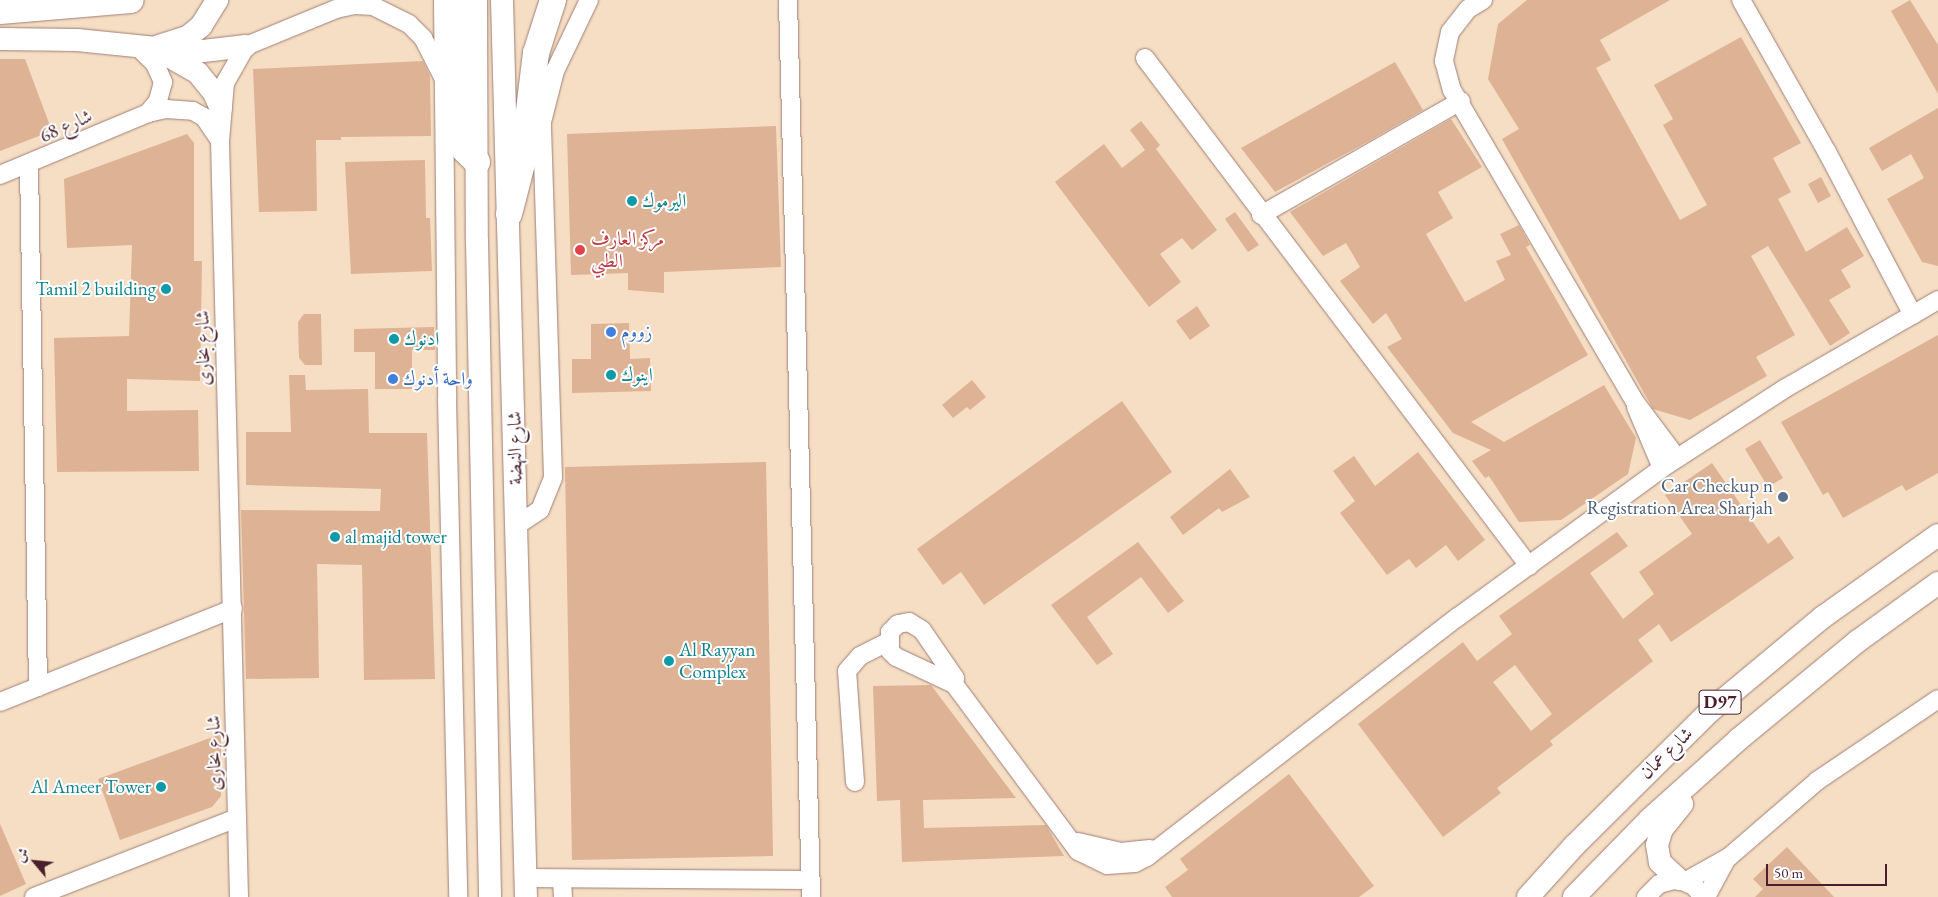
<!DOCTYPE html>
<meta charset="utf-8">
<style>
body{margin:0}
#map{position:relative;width:1938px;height:897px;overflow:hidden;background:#f5dec3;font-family:"EB Garamond",Amiri,serif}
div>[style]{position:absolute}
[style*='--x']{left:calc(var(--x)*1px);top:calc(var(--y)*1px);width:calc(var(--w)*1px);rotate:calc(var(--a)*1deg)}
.building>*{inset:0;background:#deb294}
.roads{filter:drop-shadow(0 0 1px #a07e77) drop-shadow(0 0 1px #a07e77)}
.minor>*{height:18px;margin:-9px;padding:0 9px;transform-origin:9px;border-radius:9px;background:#fff}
.major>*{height:22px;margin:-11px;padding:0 11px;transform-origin:11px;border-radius:11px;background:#fff}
.highway>*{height:26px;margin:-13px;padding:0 13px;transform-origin:13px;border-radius:13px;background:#fff}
.dots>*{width:14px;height:14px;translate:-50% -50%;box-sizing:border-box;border:2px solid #fff;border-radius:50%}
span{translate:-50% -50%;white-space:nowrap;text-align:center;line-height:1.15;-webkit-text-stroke:4px #fff;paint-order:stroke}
.shield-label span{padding:1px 4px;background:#fff;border:1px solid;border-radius:4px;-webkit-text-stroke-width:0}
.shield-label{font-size:18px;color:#4a1f2b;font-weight:700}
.street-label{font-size:19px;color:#4a1f2b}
.culture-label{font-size:19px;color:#0d838f}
.left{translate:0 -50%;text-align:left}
.right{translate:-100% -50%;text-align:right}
.health-label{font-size:19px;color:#be3a42}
.shop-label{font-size:19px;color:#366cbe}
.service-label{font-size:19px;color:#4e5e75}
.north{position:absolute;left:10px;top:837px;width:50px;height:50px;-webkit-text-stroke:4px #fff;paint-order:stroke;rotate:298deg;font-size:14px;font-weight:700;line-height:20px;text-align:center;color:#4a1f2b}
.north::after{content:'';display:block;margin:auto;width:18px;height:22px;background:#4a1f2b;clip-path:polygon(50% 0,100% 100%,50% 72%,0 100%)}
.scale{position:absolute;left:1766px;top:864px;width:121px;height:22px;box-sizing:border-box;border:2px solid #4a1f2b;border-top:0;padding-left:6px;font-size:15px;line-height:18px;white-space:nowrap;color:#4a1f2b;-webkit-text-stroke:4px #fff;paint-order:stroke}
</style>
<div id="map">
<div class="building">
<div style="clip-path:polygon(1527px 0,1670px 0,1600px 40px,1611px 60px,1596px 68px,1680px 220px,1707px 205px,1663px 125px,1673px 119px,1654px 85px,1741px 37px,1801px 143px,1773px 158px,1791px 192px,1778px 199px,1806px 252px,1847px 227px,1864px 256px,1841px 270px,1851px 287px,1829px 300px,1850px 333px,1830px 346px,1768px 246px,1751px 256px,1795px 335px,1756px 357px,1767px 376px,1690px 420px,1653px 409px,1502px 139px,1519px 129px,1488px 79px,1498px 24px)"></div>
<div style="clip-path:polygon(1910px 0,1938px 45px,1938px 94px,1891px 11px)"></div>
<div style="clip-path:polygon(0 59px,25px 59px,52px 131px,0 151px)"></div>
<div style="clip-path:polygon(423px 61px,430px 76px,431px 136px,341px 137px,341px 140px,316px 140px,317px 211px,259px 212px,253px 69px)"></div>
<div style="clip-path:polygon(1395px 62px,1423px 110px,1367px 142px,1275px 192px,1241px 148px)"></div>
<div style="clip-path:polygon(1938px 108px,1938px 266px,1922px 262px,1887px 199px,1924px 178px,1911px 154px,1882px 171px,1869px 148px)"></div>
<div style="clip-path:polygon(1451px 119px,1482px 167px,1438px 192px,1453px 218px,1426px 234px,1465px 302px,1505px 280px,1496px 261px,1511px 255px,1500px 234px,1519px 225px,1530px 245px,1526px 247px,1588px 355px,1471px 422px,1504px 442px,1604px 385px,1636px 438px,1628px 474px,1561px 520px,1519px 522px,1489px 476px,1485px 478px,1472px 461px,1491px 450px,1453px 433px,1387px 347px,1402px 339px,1386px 313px,1373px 324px,1340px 281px,1360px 267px,1346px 243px,1323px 256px,1290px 212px)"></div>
<div style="clip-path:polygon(1141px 121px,1160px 145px,1156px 149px,1217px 230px,1192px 250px,1182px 238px,1160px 254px,1181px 282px,1149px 307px,1055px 182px,1104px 144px,1122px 168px,1145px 150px,1130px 130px)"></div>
<div style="clip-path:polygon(776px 126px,781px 267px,664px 272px,664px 293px,628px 290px,628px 273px,571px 275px,567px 134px)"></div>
<div style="clip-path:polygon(187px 134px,194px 143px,194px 261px,202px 261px,200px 381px,127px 379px,127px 411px,198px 410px,199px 471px,57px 472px,54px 338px,129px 336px,132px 245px,67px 248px,64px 179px)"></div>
<div style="clip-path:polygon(425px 160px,426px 218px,430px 218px,432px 271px,351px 274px,345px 162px)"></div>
<div style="clip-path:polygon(1821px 177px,1831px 196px,1818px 203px,1808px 184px)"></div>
<div style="clip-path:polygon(1235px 212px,1259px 245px,1248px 252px,1225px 219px)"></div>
<div style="clip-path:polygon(1197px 306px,1210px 326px,1190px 340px,1176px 321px)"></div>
<div style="clip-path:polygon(304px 314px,321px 314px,322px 365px,305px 365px,299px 358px,298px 322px)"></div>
<div style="clip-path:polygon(629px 323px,630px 359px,650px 358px,651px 391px,572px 393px,572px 359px,591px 359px,591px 324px)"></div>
<div style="clip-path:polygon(434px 327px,435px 350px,412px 350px,412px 389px,375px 389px,375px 352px,354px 352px,354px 329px)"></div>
<div style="clip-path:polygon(1938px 335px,1938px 473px,1906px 491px,1902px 485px,1843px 518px,1828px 492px,1823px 495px,1781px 422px)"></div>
<div style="clip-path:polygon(289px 375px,305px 375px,306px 390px,368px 389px,369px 433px,427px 433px,435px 679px,364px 680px,362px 565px,317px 564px,319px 678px,246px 679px,241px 510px,380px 511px,381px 489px,246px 485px,246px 432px,291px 432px)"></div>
<div style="clip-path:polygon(972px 380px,986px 397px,970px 410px,967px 407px,953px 418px,942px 405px)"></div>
<div style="clip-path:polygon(1122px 401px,1172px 472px,984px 605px,961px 572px,943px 585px,917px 549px)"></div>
<div style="clip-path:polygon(1760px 440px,1783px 478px,1768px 487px,1745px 449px)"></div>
<div style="clip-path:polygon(1418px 452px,1485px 540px,1458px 561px,1446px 545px,1416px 568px,1409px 559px,1387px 575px,1340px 513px,1355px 501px,1333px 471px,1354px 456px,1375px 486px)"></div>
<div style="clip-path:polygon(766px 462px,773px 856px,572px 860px,565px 467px)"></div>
<div style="clip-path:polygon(evenodd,1712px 463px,1768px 544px,1779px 536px,1794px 558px,1671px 642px,1659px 624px,1638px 640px,1653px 661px,1550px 741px,1553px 745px,1497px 788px,1501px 793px,1443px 837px,1358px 724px,1463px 642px,1477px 661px,1512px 634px,1499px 616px,1617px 532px,1628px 546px,1590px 573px,1623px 619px,1654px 594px,1639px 572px,1692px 534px,1665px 495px,1712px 463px,1515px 665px,1552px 714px,1531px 731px,1493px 682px,1515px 665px)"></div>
<div style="clip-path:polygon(1230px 469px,1250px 497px,1222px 512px,1219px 508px,1183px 535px,1170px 517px)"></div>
<div style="clip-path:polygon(1138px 542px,1184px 601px,1168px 613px,1141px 577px,1087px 617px,1113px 654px,1097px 665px,1051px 605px)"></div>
<div style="clip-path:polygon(931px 685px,1016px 798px,923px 800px,924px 828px,1046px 825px,1064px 856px,902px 862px,900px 800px,877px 801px,873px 686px)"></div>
<div style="clip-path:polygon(221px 734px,221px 796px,212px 807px,120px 840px,98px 779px)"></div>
<div style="clip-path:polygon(1289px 774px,1374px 886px,1359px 897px,1172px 897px,1165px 887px,1188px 870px,1180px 859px)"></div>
<div style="clip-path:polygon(0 824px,26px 884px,0 896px)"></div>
<div style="clip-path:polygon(1787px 847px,1834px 897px,1755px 897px,1763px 889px,1753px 879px)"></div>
</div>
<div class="roads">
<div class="minor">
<div style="--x:443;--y:0;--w:400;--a:89.4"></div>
<div style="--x:447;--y:400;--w:497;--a:88.7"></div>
<div style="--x:788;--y:0;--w:897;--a:88.53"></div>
<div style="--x:1483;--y:0;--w:17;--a:149"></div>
<div style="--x:1468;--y:9;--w:29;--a:128"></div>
<div style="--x:1450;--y:32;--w:30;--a:102"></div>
<div style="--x:1444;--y:61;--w:30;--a:75"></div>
<div style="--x:1452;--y:90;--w:362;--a:59.6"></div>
<div style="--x:1635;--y:402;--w:70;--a:53.1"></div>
<div style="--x:1741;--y:0;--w:175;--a:60.5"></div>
<div style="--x:1827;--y:152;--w:184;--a:62.2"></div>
<div style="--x:137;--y:46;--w:25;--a:45"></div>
<div style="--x:155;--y:64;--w:20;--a:66"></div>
<div style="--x:163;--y:82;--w:20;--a:105"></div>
<div style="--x:158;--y:101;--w:16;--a:130"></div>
<div style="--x:1145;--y:58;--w:637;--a:52.91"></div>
<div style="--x:29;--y:165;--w:522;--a:89.01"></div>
<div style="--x:0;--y:175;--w:160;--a:-22.7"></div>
<div style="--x:148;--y:113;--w:18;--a:-13"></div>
<div style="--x:166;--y:109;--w:27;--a:4"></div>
<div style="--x:193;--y:111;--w:13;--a:29"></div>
<div style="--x:204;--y:117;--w:29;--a:56"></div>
<div style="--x:1261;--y:215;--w:230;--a:-29.7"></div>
<div style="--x:1636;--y:407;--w:66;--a:66.9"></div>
<div style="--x:516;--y:526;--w:29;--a:-34"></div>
<div style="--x:540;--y:510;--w:35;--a:-68"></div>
<div style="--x:553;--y:477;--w:355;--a:-91.8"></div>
<div style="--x:542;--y:122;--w:53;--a:-75.7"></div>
<div style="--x:555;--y:71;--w:79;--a:-64.4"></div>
<div style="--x:909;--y:622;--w:15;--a:32"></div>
<div style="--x:922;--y:630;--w:58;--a:55.5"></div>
<div style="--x:955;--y:678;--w:6;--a:99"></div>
<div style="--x:954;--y:684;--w:64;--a:-155"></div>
<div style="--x:896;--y:657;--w:8;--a:-135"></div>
<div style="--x:890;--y:651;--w:19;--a:-90"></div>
<div style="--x:890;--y:632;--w:11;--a:-45"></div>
<div style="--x:898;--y:624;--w:11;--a:-10"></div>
<div style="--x:954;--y:684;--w:208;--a:53.4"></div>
<div style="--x:1078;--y:851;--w:32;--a:26"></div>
<div style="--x:1107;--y:865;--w:28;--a:-4"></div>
<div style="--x:1135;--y:863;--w:13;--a:-27"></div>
<div style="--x:1147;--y:857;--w:393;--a:-37.7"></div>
<div style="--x:1458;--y:617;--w:253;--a:-36.1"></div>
<div style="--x:1662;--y:468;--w:145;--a:-32.9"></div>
<div style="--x:1784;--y:389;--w:178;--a:-30"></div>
<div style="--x:0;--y:702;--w:251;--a:-21.8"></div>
<div style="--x:855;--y:782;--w:111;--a:-94.1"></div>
<div style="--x:847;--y:671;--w:20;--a:-49"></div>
<div style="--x:860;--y:656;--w:31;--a:-27"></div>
<div style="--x:1078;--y:842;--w:44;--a:13.1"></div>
<div style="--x:1121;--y:852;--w:29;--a:-6"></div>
<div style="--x:525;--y:878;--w:285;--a:0.4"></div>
<div style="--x:562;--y:879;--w:18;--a:87"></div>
<div style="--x:1686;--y:881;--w:49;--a:-29.2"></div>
<div style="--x:1729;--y:857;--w:116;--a:-40.8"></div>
<div style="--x:1817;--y:781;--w:146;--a:-34.1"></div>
<div style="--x:34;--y:897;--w:218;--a:-21.3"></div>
<div style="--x:239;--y:897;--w:756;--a:-91.44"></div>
<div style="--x:220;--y:141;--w:58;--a:-85.1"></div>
<div style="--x:225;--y:83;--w:43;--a:-60.4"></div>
<div style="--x:246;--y:46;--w:97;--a:-22.3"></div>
<div style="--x:336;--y:9;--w:19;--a:-12"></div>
<div style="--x:355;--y:5;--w:18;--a:3"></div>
<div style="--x:373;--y:6;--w:40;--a:26.6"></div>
<div style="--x:409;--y:24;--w:20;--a:45"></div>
<div style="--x:423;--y:38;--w:46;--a:62.9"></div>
<div style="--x:1646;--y:897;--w:18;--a:-45"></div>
<div style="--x:1659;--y:884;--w:20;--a:-15"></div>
<div style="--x:1678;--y:879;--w:17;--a:24"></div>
<div style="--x:1694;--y:886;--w:14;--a:51"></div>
<div style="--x:1706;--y:897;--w:42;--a:-61.6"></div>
</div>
<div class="major">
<div style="--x:476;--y:0;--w:241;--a:89.8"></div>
<div style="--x:477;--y:241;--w:656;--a:88.86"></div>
<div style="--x:502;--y:0;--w:897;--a:88.47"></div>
<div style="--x:0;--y:39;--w:77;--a:0.7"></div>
<div style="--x:77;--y:40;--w:119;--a:5.8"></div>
<div style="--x:195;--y:52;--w:51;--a:-6.7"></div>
<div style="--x:159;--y:46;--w:32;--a:-18"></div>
<div style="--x:189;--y:36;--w:16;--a:-40"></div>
<div style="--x:201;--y:26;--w:31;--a:-58"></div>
<div style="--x:163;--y:53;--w:40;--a:29.7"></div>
<div style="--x:198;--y:73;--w:26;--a:51"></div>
<div style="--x:214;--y:93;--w:17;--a:66"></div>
<div style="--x:1678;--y:879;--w:25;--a:-137"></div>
<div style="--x:1660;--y:862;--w:17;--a:-100"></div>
<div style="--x:1657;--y:845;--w:17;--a:-73"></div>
<div style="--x:1662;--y:829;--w:32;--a:-51"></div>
<div style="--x:1528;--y:897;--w:69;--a:-48"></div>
<div style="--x:1574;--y:846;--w:192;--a:-44.8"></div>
<div style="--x:1710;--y:711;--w:147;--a:-39.8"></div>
<div style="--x:1823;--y:617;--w:141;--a:-35.5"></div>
<div style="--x:1574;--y:897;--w:110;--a:-45.7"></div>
<div style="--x:1651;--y:818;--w:118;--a:-41.9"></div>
<div style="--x:1739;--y:739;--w:154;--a:-39.5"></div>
<div style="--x:1858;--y:641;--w:99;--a:-35.9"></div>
</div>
<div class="highway">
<div style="--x:457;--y:0;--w:141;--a:88.4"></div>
<div style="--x:461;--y:141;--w:10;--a:66"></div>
<div style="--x:465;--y:150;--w:17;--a:45"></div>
<div style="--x:0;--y:11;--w:131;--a:-4.8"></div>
<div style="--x:509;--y:214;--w:56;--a:-75.5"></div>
<div style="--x:523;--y:160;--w:108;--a:-83.1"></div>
<div style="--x:536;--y:53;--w:56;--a:-72.2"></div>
</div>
</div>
<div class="dots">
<div style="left:632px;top:201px;background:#0f9aa8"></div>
<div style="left:580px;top:250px;background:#e0444e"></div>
<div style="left:166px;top:289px;background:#0f9aa8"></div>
<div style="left:611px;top:332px;background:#3f7fe0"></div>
<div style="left:394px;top:339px;background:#0f9aa8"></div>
<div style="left:611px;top:375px;background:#0f9aa8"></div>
<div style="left:393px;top:379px;background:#3f7fe0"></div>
<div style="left:1783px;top:497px;background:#5c6f8a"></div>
<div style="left:335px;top:537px;background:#0f9aa8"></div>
<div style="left:669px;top:661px;background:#0f9aa8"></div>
<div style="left:161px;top:787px;background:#0f9aa8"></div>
</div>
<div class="shield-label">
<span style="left:1720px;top:702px">D97</span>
</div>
<div class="street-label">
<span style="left:66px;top:126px;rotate:-24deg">شارع 68</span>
<span style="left:203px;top:348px;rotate:-91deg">شارع بخارى</span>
<span style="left:515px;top:448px;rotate:-91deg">شارع النهضة</span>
<span style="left:214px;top:753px;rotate:-91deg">شارع بخارى</span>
<span style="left:1666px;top:753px;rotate:-44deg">شارع عمان</span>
</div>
<div class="culture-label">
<span class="left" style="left:642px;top:201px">اليرموك</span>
<span class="right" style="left:156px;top:289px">Tamil 2 building</span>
<span class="left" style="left:404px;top:339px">ادنوك</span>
<span class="left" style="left:621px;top:375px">اينوك</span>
<span class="left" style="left:345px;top:537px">al majid tower</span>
<span class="left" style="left:679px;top:661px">Al Rayyan<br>Complex</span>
<span class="right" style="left:151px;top:787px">Al Ameer Tower</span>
</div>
<div class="health-label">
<span class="left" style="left:591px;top:250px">مركز العارف<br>الطبي</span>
</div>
<div class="shop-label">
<span class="left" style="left:621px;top:332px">زووم</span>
<span class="left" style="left:403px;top:379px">واحة أدنوك</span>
</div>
<div class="service-label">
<span class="right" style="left:1773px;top:497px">Car Checkup n<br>Registration Area Sharjah</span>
</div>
<div class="north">ش</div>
<div class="scale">50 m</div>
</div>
